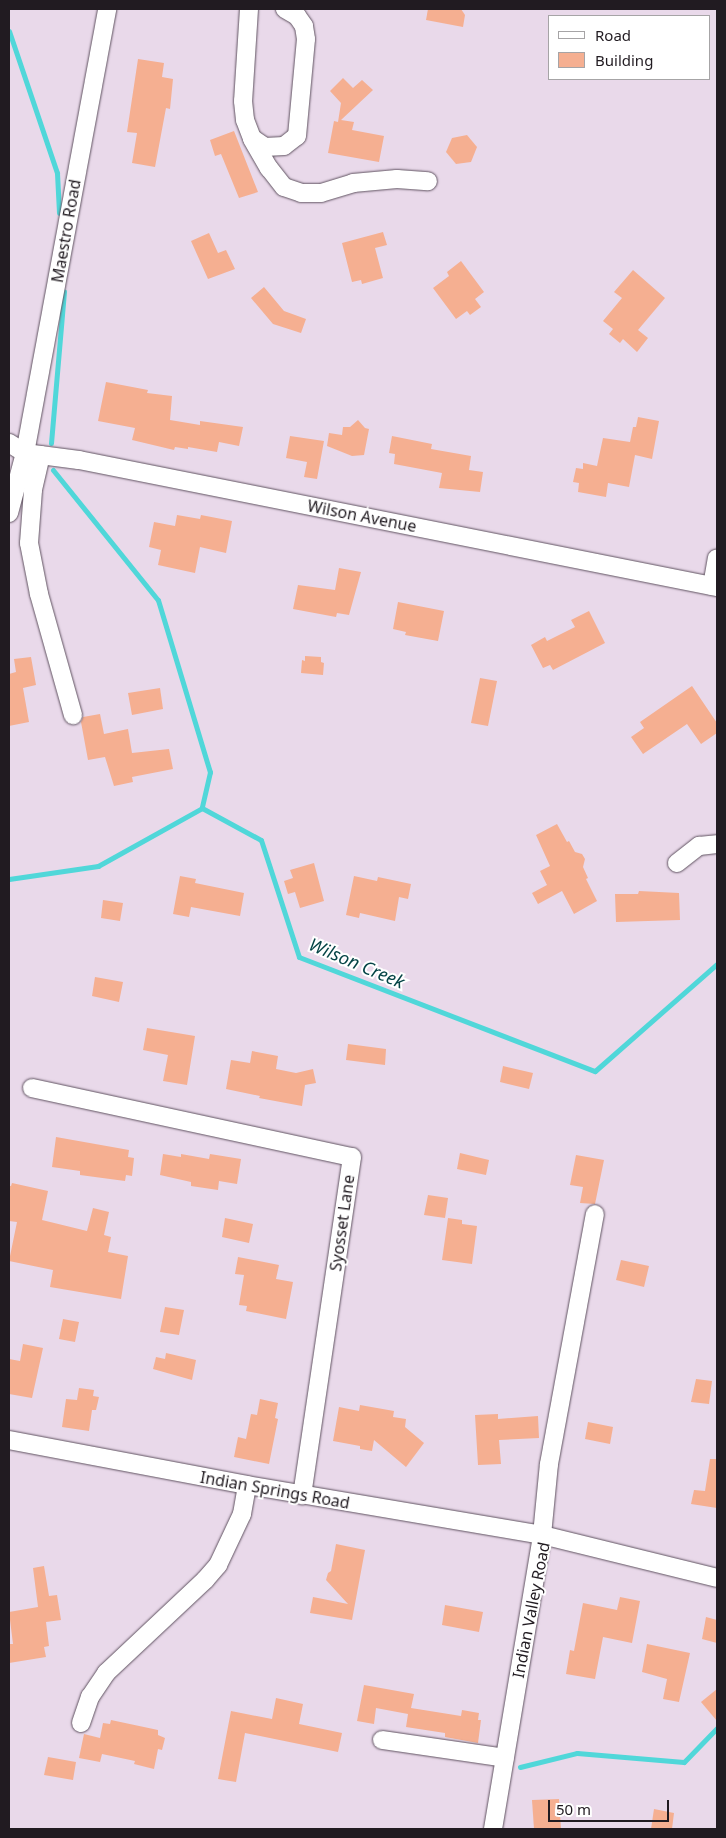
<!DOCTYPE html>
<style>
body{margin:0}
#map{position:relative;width:726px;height:1838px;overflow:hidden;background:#e9d9ea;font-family:"Noto Sans",sans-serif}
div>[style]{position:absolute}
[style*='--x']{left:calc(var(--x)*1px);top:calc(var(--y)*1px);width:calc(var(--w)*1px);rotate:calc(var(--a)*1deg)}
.stream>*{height:5px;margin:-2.5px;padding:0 2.5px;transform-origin:2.5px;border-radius:2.5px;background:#50d7d9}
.building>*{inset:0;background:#f5af91}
.roads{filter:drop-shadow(0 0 1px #605361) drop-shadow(0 0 1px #605361)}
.minor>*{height:18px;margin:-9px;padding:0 9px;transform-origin:9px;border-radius:9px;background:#fff}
span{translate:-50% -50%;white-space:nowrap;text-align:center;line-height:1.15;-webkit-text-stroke:4px #fff;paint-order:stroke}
.street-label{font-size:16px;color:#211b21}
.water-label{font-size:18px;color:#054446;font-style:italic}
.frame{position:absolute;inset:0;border:10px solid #211b21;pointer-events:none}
.legend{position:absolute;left:548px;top:15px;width:162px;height:65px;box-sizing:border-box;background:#fff;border:1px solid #a6a4a6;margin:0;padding:6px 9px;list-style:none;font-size:15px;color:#211b21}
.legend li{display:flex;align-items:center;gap:10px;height:25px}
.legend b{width:25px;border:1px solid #a6a4a6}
.scale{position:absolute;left:548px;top:1800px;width:121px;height:22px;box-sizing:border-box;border:2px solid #211b21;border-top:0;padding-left:6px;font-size:15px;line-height:18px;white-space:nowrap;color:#211b21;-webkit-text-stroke:4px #fff;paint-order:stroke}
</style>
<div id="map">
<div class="stream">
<div style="--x:9;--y:31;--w:150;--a:71.3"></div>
<div style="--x:57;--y:173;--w:40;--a:87.1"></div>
<div style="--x:51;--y:443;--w:152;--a:-85.1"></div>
<div style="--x:53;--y:470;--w:167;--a:51.1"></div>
<div style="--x:158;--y:600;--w:180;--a:73.2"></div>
<div style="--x:210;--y:772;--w:37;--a:103"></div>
<div style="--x:9;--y:879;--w:90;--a:-8.3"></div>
<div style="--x:98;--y:866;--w:119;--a:-29.1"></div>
<div style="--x:202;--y:808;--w:67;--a:28.5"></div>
<div style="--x:261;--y:840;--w:123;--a:72"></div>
<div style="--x:299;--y:957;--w:317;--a:21.1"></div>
<div style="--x:595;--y:1071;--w:162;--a:-41.3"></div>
<div style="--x:520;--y:1767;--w:59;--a:-13.8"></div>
<div style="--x:577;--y:1753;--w:107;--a:4.8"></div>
<div style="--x:684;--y:1762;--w:47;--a:-45.9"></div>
</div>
<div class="building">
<div style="clip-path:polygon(428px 9px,461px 9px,465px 15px,463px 27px,426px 20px)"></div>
<div style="clip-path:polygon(138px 59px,164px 63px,162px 77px,173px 79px,170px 109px,166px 108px,155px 167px,132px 163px,137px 133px,127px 132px)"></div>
<div style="clip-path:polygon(343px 78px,353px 88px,362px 80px,373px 90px,341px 120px,354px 122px,352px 130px,384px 136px,379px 162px,328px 153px,334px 121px,338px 122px,341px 103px,330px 91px)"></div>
<div style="clip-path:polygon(234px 131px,258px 192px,239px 198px,221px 154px,215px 156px,210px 140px)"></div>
<div style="clip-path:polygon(467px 135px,477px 147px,471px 162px,456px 164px,446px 152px,452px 138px)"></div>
<div style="clip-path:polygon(383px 232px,387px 245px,375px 248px,383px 278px,362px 284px,361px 280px,352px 282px,342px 243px)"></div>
<div style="clip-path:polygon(209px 233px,218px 253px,226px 250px,235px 269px,208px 279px,191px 241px)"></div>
<div style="clip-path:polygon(461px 261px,484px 292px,475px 299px,481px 307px,470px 315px,467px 311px,456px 319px,433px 288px,449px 276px,447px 272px)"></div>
<div style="clip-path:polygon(633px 270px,665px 298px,638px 330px,648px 338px,637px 352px,623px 339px,620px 343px,609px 334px,613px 329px,603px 321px,622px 298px,614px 292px)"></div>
<div style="clip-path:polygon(264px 287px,284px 311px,306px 319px,301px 333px,273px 324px,251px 298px)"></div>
<div style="clip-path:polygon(106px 382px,148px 390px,147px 393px,172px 396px,170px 420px,200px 425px,200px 421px,243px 427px,239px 446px,219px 442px,217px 452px,188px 447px,188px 449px,175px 447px,174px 450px,132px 440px,135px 428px,98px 421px)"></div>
<div style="clip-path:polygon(638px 417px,659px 421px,652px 459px,635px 455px,629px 487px,608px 483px,606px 497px,578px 492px,579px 483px,573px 482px,576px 468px,583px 469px,583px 463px,597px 466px,603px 438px,630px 442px,633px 427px,636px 427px)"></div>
<div style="clip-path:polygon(358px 420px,365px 428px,369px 429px,364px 455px,352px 456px,327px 446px,329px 433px,342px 435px,343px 427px,350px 427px)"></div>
<div style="clip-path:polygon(290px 436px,324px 441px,317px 479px,304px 477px,307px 462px,286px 458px)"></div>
<div style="clip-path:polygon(392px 436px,432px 444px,431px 449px,471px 456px,469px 470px,483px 472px,480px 492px,439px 488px,442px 473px,394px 464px,395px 454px,389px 453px)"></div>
<div style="clip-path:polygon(177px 515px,200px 519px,201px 515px,232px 521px,226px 553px,200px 547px,195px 573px,158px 565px,161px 550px,149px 547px,154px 522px,175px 526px)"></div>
<div style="clip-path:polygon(339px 568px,361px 572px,349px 615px,337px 613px,336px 617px,293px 609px,298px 585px,335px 590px)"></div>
<div style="clip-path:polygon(398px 602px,444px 611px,438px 641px,405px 635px,406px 632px,393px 629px)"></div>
<div style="clip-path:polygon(589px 611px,605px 643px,553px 670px,550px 665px,543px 668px,531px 645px,545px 637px,547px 641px,575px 627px,571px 620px)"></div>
<div style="clip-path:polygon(305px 656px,321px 657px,321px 662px,324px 663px,323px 675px,301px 673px,302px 660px,305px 661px)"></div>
<div style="clip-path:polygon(31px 657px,36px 685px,23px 688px,29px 722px,9px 726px,9px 674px,16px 672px,14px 659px)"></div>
<div style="clip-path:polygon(480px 678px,497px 681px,488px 726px,471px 723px)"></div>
<div style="clip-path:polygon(692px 686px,717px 723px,717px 733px,701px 744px,687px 724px,643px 754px,631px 737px,644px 728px,640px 722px)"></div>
<div style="clip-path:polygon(160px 688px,163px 709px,132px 715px,128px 693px)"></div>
<div style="clip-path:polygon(100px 714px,104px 734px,128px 729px,132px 753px,169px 749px,173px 769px,132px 777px,133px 782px,114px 786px,105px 757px,88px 760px,81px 722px,83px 717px)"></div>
<div style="clip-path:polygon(557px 824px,567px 842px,569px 841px,575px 852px,582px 854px,585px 859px,583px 867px,588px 878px,586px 879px,597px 901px,574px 914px,562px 891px,538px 904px,532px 893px,547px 885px,540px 871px,550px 866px,536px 835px)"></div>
<div style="clip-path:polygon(314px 863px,324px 901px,300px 908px,295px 892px,288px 894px,284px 881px,293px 878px,290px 870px)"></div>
<div style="clip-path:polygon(180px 876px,196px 879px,195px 883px,244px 893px,240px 916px,191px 907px,189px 917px,173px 914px)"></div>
<div style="clip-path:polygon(354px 876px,377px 881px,378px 877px,411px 884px,408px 899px,399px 897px,395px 921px,360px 913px,359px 918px,346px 915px)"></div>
<div style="clip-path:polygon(639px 891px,679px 893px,680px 920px,616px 922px,615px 894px,638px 894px)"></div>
<div style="clip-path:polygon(103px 900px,123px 903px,120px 921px,101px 918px)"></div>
<div style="clip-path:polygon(95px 977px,123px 982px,119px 1002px,92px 996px)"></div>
<div style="clip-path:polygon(147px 1028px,195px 1036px,187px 1085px,163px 1081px,168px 1055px,143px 1050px)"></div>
<div style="clip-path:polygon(348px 1044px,386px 1049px,385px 1065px,346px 1060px)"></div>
<div style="clip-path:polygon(252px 1051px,278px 1056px,276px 1069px,296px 1073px,313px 1069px,316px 1083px,305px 1085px,302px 1106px,259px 1098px,260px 1096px,226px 1089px,231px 1060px,250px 1063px)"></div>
<div style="clip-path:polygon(503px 1066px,533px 1073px,529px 1089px,500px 1082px)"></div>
<div style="clip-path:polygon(56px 1137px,129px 1150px,128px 1157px,134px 1158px,132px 1176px,126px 1175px,125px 1181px,80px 1175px,80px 1171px,52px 1167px)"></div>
<div style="clip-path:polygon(460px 1153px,489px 1160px,486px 1175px,457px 1169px)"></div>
<div style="clip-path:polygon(163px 1154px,181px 1157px,181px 1154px,209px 1159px,210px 1154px,241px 1159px,237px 1184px,219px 1181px,218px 1190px,191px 1186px,191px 1182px,160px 1175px)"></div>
<div style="clip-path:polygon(576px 1155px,604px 1160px,595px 1204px,580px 1203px,583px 1187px,570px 1185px)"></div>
<div style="clip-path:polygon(12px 1183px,48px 1191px,42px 1220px,87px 1231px,93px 1208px,109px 1212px,104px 1235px,111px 1237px,108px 1252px,128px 1256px,121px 1299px,50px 1287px,53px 1270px,9px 1261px,17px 1222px,9px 1221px,9px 1186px,11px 1186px)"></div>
<div style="clip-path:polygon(428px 1195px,448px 1198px,445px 1218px,424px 1215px)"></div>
<div style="clip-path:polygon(225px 1218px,253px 1224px,249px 1243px,222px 1237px)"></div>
<div style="clip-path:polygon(448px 1218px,462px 1220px,462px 1224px,477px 1226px,472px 1264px,442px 1260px)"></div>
<div style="clip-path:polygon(238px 1257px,279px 1265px,276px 1279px,293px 1282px,286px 1319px,246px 1311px,247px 1306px,239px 1305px,244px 1275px,235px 1274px)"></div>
<div style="clip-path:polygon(621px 1260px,649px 1266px,644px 1287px,616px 1280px)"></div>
<div style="clip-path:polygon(165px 1307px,184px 1310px,179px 1335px,160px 1332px)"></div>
<div style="clip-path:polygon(63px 1319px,79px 1322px,75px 1342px,59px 1339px)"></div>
<div style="clip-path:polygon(23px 1344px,43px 1348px,32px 1398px,9px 1394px,9px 1359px,20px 1361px)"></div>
<div style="clip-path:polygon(166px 1353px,196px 1360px,192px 1380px,153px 1369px,156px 1357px,165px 1359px)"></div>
<div style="clip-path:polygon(696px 1379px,712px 1381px,709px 1404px,691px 1402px)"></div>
<div style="clip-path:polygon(79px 1388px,94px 1390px,93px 1396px,99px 1397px,96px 1410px,92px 1410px,89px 1431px,62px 1427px,66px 1399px,77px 1400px)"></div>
<div style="clip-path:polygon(260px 1399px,278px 1403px,275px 1418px,278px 1419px,269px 1464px,234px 1457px,238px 1437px,246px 1439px,251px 1414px,257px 1415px)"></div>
<div style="clip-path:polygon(360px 1405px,394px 1411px,393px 1417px,406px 1419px,405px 1427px,424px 1443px,406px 1467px,374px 1440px,372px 1451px,360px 1449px,360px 1446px,333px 1441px,339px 1407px,359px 1411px)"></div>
<div style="clip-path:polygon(498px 1414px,498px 1419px,538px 1416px,539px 1438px,499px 1440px,501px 1464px,478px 1465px,475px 1415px)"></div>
<div style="clip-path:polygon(588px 1422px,613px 1427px,610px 1444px,585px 1439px)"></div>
<div style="clip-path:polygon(710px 1459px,717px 1459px,717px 1508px,691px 1504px,694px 1490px,705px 1491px)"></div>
<div style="clip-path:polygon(336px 1544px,365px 1550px,352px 1620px,310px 1613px,313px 1597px,348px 1604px,326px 1580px,328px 1573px,331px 1571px)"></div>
<div style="clip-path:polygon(44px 1566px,49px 1596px,57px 1595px,61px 1620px,46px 1622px,49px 1646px,44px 1647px,46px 1657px,9px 1663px,9px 1644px,13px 1644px,9px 1612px,38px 1607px,33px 1568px)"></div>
<div style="clip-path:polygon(620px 1597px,640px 1601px,632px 1643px,603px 1637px,595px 1679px,566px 1674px,570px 1650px,574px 1651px,583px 1603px,617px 1610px)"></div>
<div style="clip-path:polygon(445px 1605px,483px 1612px,479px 1632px,442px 1625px)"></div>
<div style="clip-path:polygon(706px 1617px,717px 1620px,717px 1643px,702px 1639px)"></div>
<div style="clip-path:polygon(647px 1644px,690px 1653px,679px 1702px,663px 1699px,667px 1679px,642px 1672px)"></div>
<div style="clip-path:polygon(364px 1685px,414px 1694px,411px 1708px,461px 1716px,462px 1710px,479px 1713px,478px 1720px,481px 1720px,478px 1743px,445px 1737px,445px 1733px,406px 1727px,408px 1714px,376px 1708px,374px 1724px,357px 1721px)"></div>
<div style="clip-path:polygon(717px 1689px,717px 1721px,701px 1702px)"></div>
<div style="clip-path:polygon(276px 1698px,303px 1704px,299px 1724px,342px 1733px,338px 1752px,245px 1733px,236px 1782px,218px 1779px,231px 1711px,272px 1719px)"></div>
<div style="clip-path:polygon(111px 1720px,158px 1730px,158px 1735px,165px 1738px,162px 1750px,158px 1749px,154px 1769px,134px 1764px,135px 1761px,102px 1754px,100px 1762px,79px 1758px,84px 1734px,100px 1738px,103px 1723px,110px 1724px)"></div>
<div style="clip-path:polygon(48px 1757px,76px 1762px,73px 1780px,44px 1775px)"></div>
<div style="clip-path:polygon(559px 1799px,561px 1829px,534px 1829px,532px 1800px)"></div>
<div style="clip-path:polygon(654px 1809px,674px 1813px,672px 1829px,651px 1829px)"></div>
</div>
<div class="roads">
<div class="minor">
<div style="--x:249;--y:9;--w:92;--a:93.7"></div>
<div style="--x:243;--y:101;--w:19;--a:84"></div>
<div style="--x:245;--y:120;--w:19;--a:69"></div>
<div style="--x:252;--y:138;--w:16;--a:35"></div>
<div style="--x:265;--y:147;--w:19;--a:-3"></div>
<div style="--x:284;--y:146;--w:16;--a:-38"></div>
<div style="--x:297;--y:136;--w:97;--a:-84.7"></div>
<div style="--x:306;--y:39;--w:13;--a:-99"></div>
<div style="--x:304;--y:26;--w:12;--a:-125"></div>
<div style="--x:297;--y:16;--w:14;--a:-150"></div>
<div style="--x:252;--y:139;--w:34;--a:60"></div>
<div style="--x:269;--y:168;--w:24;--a:52"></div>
<div style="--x:284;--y:187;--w:18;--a:19"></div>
<div style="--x:301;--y:193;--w:20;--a:0"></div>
<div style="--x:321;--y:193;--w:34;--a:-17"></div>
<div style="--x:353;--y:183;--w:44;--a:-5.2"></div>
<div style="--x:397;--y:179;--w:31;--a:4"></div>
<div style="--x:9;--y:443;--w:19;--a:32"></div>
<div style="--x:25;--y:453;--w:54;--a:7.4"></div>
<div style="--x:79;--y:460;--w:651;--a:11.26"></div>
<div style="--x:41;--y:455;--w:36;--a:103"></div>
<div style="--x:33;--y:490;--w:53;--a:94.3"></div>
<div style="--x:29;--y:543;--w:52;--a:78.9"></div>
<div style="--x:39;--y:594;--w:126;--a:74.3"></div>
<div style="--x:9;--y:513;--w:62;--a:-75.1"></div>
<div style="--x:25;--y:453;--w:452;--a:-79.5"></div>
<div style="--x:712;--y:586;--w:28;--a:-80"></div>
<div style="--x:677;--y:863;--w:28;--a:-38"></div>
<div style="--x:699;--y:846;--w:18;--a:-6"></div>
<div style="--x:32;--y:1088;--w:327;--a:12.2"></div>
<div style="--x:352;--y:1157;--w:342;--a:98.4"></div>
<div style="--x:9;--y:1440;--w:242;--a:10.7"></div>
<div style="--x:247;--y:1485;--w:299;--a:9.6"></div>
<div style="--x:542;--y:1535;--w:180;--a:13.8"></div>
<div style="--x:81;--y:1723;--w:28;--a:-71"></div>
<div style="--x:90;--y:1697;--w:29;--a:-56"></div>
<div style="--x:106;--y:1673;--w:136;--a:-43.2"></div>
<div style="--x:205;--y:1580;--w:20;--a:-49"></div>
<div style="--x:218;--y:1565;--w:56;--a:-64.8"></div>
<div style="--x:242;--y:1514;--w:29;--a:-80"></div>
<div style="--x:382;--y:1740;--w:124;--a:8.3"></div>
<div style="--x:493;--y:1829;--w:298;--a:-80.5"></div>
<div style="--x:542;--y:1535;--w:71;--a:-84.4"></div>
<div style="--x:549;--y:1464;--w:254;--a:-79.6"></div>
</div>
</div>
<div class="street-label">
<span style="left:66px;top:231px;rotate:-80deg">Maestro Road</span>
<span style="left:362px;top:516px;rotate:11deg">Wilson Avenue</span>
<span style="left:342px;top:1223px;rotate:-82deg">Syosset Lane</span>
<span style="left:275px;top:1490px;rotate:10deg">Indian Springs Road</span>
<span style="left:531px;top:1610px;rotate:-79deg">Indian Valley Road</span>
</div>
<div class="water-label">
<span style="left:357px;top:963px;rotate:23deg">Wilson Creek</span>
</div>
<div class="frame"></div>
<ul class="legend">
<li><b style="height:6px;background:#fff"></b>Road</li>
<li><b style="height:14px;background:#f5af91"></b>Building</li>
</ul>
<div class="scale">50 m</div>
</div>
